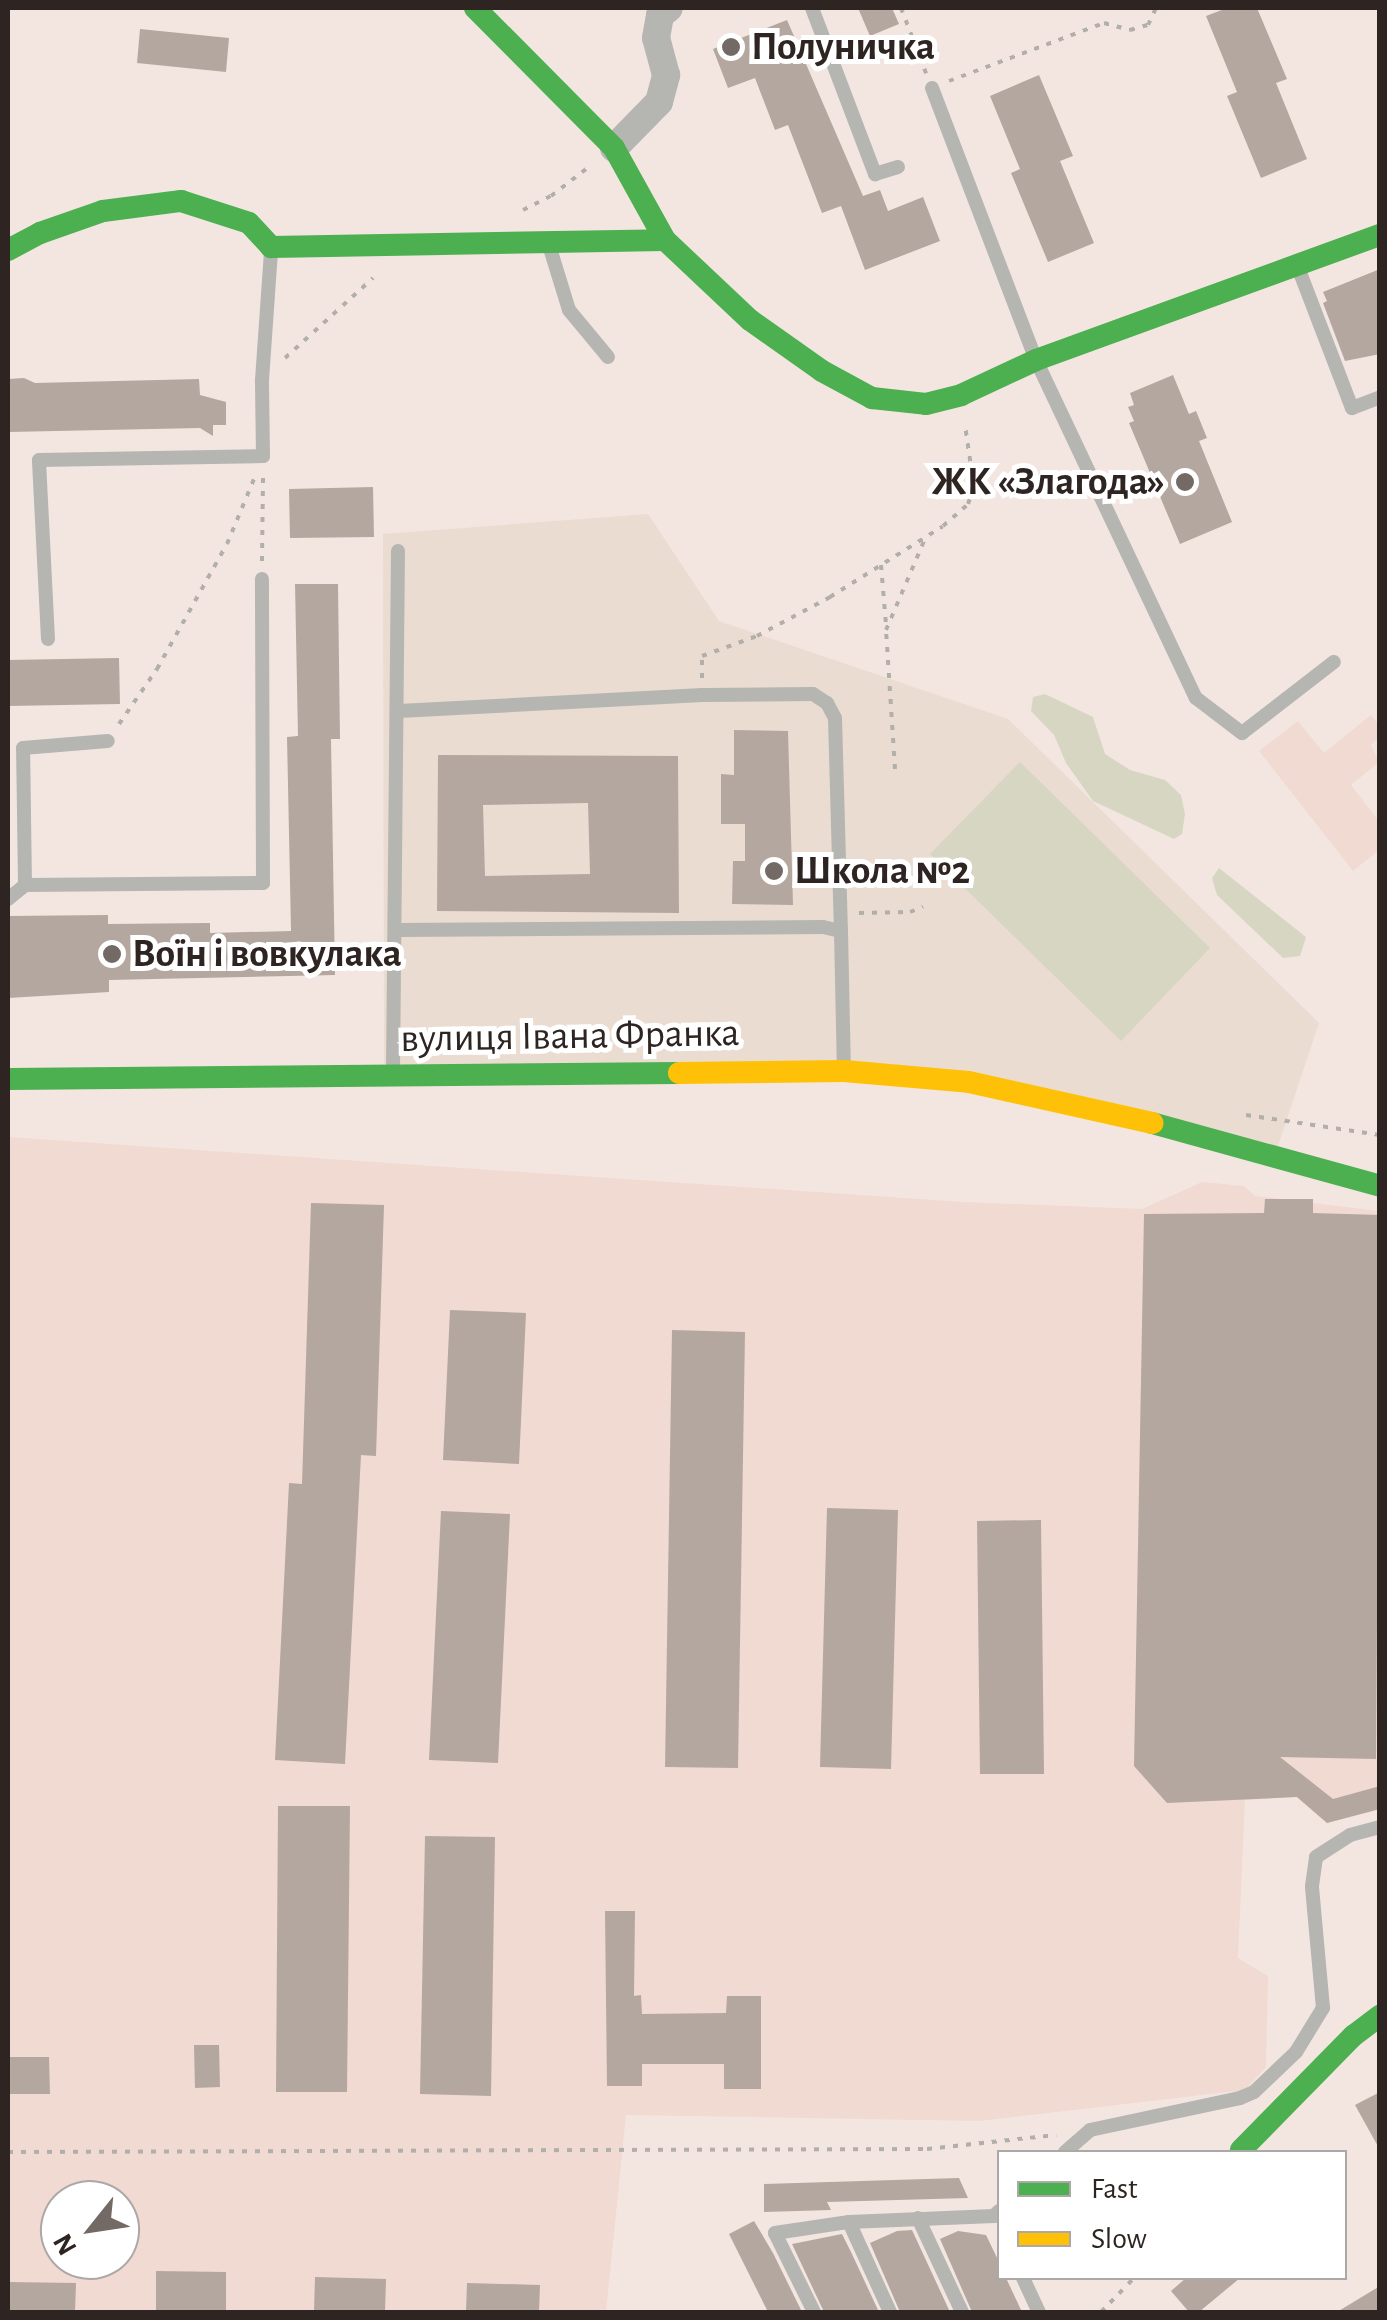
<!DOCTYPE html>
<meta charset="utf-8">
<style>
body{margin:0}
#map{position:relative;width:1387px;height:2320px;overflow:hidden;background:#f3e6e1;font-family:"Alegreya Sans",sans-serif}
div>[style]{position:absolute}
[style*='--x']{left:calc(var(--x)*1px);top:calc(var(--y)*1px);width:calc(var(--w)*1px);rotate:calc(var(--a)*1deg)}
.built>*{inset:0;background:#f1dad1}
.education>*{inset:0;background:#eadcd0}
.green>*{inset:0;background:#d6d6c3}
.building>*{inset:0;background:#b4a79f}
.path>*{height:4px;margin-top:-2px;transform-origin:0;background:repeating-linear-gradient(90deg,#b2afab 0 5px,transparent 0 13px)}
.lane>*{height:14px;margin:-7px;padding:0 7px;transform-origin:7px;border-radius:7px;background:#b5b5b2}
.street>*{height:28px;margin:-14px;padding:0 14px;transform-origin:14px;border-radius:14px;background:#b5b5b2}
.fast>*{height:22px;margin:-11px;padding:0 11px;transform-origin:11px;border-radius:11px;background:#4caf50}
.slow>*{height:22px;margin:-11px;padding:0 11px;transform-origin:11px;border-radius:11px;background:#ffc107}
.dots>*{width:28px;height:28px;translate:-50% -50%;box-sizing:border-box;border:5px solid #fff;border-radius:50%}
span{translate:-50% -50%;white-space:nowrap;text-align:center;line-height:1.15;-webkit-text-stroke:10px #fff;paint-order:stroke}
.poi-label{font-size:40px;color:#2e2522;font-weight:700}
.left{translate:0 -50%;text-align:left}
.right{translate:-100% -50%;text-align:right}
.street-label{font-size:40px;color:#2e2522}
.frame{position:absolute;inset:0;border:10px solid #2e2522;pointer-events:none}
.legend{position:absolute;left:997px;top:2150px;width:350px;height:130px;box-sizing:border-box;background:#fff;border:2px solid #aba8a7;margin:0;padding:12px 18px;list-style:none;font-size:30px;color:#2e2522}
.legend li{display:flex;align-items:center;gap:20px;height:50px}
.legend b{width:50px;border:2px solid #aba8a7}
.north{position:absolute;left:40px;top:2180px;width:100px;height:100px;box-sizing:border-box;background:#fff;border:2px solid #aba8a7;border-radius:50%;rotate:240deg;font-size:28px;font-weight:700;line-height:40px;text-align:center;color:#2e2522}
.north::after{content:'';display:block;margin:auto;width:35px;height:45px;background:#736965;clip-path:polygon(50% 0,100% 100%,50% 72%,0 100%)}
</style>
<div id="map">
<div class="built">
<div style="clip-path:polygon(1371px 715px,1379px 725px,1379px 738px,1371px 745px,1379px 762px,1351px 785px,1379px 821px,1379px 850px,1353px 871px,1259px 751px,1298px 721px,1324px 753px)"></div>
<div style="clip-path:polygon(evenodd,8px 1137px,963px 1202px,1142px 1209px,1202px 1182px,1244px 1186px,1255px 1196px,1379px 1211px,1379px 1809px,1327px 1823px,1296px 1797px,1245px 1800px,1238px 1958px,1268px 1976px,1266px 2067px,1245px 2090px,979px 2121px,626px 2115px,606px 2312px,8px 2312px,8px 1137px,60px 2200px,120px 2200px,120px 2260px,60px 2260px,60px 2200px)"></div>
</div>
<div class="education">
<div style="clip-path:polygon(648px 514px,719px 621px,1008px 719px,1319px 1023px,1278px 1146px,971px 1071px,384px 1064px,383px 534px)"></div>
</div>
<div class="green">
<div style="clip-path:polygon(1045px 694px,1093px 717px,1105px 754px,1130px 770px,1165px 780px,1181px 795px,1185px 814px,1182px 834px,1174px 839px,1093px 801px,1066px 763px,1054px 735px,1031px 711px,1033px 697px)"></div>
<div style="clip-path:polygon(1020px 762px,1210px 948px,1121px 1041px,930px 854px)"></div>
<div style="clip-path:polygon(1219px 868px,1306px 937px,1300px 956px,1283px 958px,1217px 895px,1212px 878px)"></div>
</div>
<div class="building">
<div style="clip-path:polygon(858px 8px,892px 8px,899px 24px,870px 36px)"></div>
<div style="clip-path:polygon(1227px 8px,1257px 8px,1287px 79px,1276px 83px,1307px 159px,1261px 178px,1227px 96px,1237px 92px,1206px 16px)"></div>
<div style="clip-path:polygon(787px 20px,863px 196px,880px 190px,888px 211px,923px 197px,940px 241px,865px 270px,841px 206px,822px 213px,788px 125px,775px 130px,755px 78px,728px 88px,713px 49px)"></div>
<div style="clip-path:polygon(140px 29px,229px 38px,226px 72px,137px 63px)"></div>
<div style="clip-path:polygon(1039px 75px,1073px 156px,1060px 161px,1094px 243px,1048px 262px,1011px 173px,1020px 169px,990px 96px)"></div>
<div style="clip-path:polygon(1380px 269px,1380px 354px,1345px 361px,1323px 303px,1327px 301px,1323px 292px)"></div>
<div style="clip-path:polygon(1173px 375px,1189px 414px,1196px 411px,1207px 438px,1199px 441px,1232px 522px,1180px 544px,1129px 423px,1134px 421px,1128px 407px,1134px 405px,1130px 393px)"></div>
<div style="clip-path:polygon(24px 378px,35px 383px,199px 379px,200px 395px,226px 402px,226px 425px,213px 425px,213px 436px,200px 428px,8px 432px,8px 379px)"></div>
<div style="clip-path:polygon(373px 487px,374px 537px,290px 538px,289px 489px)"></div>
<div style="clip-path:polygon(295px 584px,338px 584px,340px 739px,331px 739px,335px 975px,109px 980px,109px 992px,8px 998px,8px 916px,108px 915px,108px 924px,210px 923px,210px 933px,291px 931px,287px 737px,298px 736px)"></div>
<div style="clip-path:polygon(119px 658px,120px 704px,8px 706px,8px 660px)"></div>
<div style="clip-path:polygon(734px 730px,788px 731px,793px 905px,732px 904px,733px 861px,745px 861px,745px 824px,721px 824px,721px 774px,734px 775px)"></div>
<div style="clip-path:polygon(evenodd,438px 755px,678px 756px,679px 913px,437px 911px,438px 755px,588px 803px,590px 874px,485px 876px,483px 805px,588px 803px)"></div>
<div style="clip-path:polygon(1265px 1199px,1313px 1199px,1313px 1213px,1380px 1215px,1376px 1759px,1280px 1757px,1333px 1799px,1380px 1786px,1380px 1809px,1327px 1823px,1297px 1797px,1167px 1803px,1134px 1766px,1144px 1214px,1264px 1213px)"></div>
<div style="clip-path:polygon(311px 1203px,384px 1205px,376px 1456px,361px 1455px,345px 1764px,275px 1760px,289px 1483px,302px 1484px)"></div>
<div style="clip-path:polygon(450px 1310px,526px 1313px,519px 1464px,443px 1460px)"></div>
<div style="clip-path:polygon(672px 1330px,745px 1332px,738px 1768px,665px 1767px)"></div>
<div style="clip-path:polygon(827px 1508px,898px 1510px,891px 1769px,820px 1767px)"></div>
<div style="clip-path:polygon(441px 1511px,510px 1514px,498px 1763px,429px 1760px)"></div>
<div style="clip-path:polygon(1041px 1520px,1044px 1774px,980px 1774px,977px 1521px)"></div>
<div style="clip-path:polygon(278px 1806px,350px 1806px,347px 2092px,276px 2092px)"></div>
<div style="clip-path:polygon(425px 1836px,495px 1837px,491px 2096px,420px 2094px)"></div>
<div style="clip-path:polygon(605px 1911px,635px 1911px,634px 1996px,641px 1995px,642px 2014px,726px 2013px,727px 1996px,761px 1996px,761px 2089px,724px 2089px,724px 2064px,642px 2064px,642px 2086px,607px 2086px)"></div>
<div style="clip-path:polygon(194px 2045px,219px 2045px,220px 2087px,195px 2088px)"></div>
<div style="clip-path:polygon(9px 2057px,49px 2057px,50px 2094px,9px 2094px)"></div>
<div style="clip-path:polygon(1380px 2092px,1380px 2150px,1355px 2105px)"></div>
<div style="clip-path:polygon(959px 2178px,968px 2198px,827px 2202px,831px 2210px,764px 2212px,764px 2184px)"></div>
<div style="clip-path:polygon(754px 2221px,773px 2253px,802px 2312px,768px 2312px,729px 2234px)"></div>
<div style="clip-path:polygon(912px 2230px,950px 2312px,900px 2312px,870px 2243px,897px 2231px)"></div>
<div style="clip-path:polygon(958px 2231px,986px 2235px,1000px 2264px,1000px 2278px,1006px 2278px,1022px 2312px,972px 2312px,940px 2239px)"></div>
<div style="clip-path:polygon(842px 2234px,851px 2252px,879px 2312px,824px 2312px,792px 2244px)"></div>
<div style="clip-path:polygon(156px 2271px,226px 2272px,226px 2312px,156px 2312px)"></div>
<div style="clip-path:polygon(315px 2277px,386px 2279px,385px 2312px,314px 2312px)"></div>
<div style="clip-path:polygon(1186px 2278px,1240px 2278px,1199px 2312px,1189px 2312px,1171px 2291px)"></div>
<div style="clip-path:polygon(8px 2282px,76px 2283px,75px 2312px,8px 2312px)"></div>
<div style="clip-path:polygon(467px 2283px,540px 2285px,539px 2312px,466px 2312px)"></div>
<div style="clip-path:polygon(1380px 2286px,1380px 2312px,1337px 2312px)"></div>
</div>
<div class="path">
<div style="--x:901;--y:8;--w:70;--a:69"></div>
<div style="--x:949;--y:81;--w:165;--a:-20.5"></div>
<div style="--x:1104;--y:23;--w:27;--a:15"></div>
<div style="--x:1130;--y:30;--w:19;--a:-16"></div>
<div style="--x:1148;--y:25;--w:19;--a:-65"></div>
<div style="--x:523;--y:210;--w:31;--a:-27"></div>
<div style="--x:551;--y:196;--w:49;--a:-37.6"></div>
<div style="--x:285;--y:358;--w:119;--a:-42.3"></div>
<div style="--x:262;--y:561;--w:86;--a:-89.3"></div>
<div style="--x:881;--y:565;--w:60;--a:85.2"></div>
<div style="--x:702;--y:678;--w:22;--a:-90"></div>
<div style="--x:702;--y:656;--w:59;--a:-20"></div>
<div style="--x:757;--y:636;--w:83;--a:-28.1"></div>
<div style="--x:830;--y:597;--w:133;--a:-32.1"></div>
<div style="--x:943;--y:526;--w:33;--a:-41"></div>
<div style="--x:968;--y:504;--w:18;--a:-71"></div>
<div style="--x:974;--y:487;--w:63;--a:-98.3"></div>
<div style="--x:119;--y:724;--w:67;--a:-55.4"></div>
<div style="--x:157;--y:669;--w:143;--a:-60.8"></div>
<div style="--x:227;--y:544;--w:76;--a:-67.5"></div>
<div style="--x:895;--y:769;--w:139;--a:-93.7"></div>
<div style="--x:886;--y:630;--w:102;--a:-66.9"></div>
<div style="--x:859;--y:913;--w:51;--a:-1.1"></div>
<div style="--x:910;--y:912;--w:14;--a:-21"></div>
<div style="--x:1246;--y:1115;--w:135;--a:8.5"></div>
<div style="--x:8;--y:2152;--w:919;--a:-0.19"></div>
<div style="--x:927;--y:2149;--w:130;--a:-6.2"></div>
<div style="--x:1101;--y:2312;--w:47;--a:-45.9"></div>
</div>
<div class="lane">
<div style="--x:812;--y:8;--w:178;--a:69.2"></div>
<div style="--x:875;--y:174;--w:24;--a:-17"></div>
<div style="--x:932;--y:88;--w:291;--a:69.1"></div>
<div style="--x:1036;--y:360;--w:374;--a:64.7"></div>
<div style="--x:1196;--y:698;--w:58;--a:37.3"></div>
<div style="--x:1242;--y:733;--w:116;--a:-37.7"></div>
<div style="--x:549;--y:245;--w:68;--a:72.9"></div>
<div style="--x:569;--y:310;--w:61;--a:50.3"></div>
<div style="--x:1299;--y:270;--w:148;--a:69"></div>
<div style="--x:1352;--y:408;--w:30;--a:-21"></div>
<div style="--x:48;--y:639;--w:179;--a:-92.9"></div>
<div style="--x:39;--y:460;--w:224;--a:-1"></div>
<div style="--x:263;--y:456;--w:76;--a:-90.8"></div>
<div style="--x:262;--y:380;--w:130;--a:-86"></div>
<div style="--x:399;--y:711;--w:304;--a:-3"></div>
<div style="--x:703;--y:695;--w:110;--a:-0.5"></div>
<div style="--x:813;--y:694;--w:17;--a:33"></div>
<div style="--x:827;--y:703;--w:17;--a:62"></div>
<div style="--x:835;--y:718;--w:213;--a:88.4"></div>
<div style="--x:25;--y:885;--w:137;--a:-90.8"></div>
<div style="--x:23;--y:748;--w:85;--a:-4.7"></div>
<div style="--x:8;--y:899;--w:22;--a:-39"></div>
<div style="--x:25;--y:885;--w:238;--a:-0.5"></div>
<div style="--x:263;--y:883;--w:304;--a:-90.2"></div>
<div style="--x:396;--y:930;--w:427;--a:-0.4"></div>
<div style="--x:823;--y:927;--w:18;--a:13"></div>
<div style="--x:841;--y:931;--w:139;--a:88.8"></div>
<div style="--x:393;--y:1070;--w:519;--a:-89.45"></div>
<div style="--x:1065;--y:2152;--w:33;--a:-41"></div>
<div style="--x:1090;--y:2130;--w:153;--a:-12"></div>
<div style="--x:1240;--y:2098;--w:15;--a:-23"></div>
<div style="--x:1254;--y:2092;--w:58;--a:-43.6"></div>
<div style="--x:1296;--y:2052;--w:52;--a:-58.5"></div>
<div style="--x:1323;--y:2008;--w:122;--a:-95.2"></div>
<div style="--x:1312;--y:1886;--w:29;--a:-82"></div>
<div style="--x:1316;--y:1857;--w:40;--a:-32.9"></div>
<div style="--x:1350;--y:1835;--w:31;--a:-15"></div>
<div style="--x:918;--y:2218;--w:104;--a:64.9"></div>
<div style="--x:849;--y:2222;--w:99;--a:65.5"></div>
<div style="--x:1023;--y:2278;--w:38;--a:65"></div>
<div style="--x:814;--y:2312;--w:88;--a:-116.3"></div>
<div style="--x:775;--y:2233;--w:75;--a:-8.5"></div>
<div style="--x:849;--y:2222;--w:145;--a:-2.4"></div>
<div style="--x:994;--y:2216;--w:7;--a:-45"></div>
</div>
<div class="street">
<div style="--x:614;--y:148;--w:64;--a:-45.6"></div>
<div style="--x:659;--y:102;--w:28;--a:-75"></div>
<div style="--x:666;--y:75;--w:38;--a:-105"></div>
<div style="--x:656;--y:38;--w:23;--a:-80"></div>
<div style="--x:660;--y:15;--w:11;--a:-38"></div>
</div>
<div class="fast">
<div style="--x:475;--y:8;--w:197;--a:45.2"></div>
<div style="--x:614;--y:148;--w:105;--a:61"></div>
<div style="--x:665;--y:240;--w:117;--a:43.3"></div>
<div style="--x:750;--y:320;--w:88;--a:35.3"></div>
<div style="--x:822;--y:371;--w:57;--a:28.4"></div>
<div style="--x:872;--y:398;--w:54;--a:6.3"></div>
<div style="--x:926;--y:404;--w:36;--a:-14"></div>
<div style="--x:961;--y:395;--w:83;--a:-25"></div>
<div style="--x:1036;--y:360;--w:366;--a:-20"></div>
<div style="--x:8;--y:250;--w:36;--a:-28"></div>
<div style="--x:40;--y:233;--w:67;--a:-19.2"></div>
<div style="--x:103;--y:211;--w:79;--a:-7.3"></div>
<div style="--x:181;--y:201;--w:71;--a:17.9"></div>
<div style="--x:249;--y:223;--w:33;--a:47"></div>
<div style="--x:271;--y:247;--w:394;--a:-1"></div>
<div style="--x:8;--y:1079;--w:671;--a:-0.51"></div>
<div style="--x:1152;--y:1123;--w:237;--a:15.4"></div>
<div style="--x:1241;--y:2150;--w:160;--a:-45.5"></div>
<div style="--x:1353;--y:2036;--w:34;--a:-37"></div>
</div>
<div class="slow">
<div style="--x:679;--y:1073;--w:165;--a:-0.7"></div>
<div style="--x:844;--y:1071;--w:125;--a:5"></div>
<div style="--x:969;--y:1082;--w:188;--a:12.6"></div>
</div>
<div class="dots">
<div style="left:731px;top:47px;background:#736965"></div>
<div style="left:1185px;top:482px;background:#736965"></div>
<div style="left:774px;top:871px;background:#736965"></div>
<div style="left:112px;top:954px;background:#736965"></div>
</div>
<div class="poi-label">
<span class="left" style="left:751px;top:47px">Полуничка</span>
<span class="right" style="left:1165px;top:482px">ЖК «Злагода»</span>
<span class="left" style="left:794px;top:871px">Школа №2</span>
<span class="left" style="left:132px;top:954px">Воїн і вовкулака</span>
</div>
<div class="street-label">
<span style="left:570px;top:1036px;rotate:-1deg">вулиця Івана Франка</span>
</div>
<div class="frame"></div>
<ul class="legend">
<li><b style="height:12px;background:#4caf50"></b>Fast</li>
<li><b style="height:12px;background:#ffc107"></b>Slow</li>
</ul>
<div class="north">N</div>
</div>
